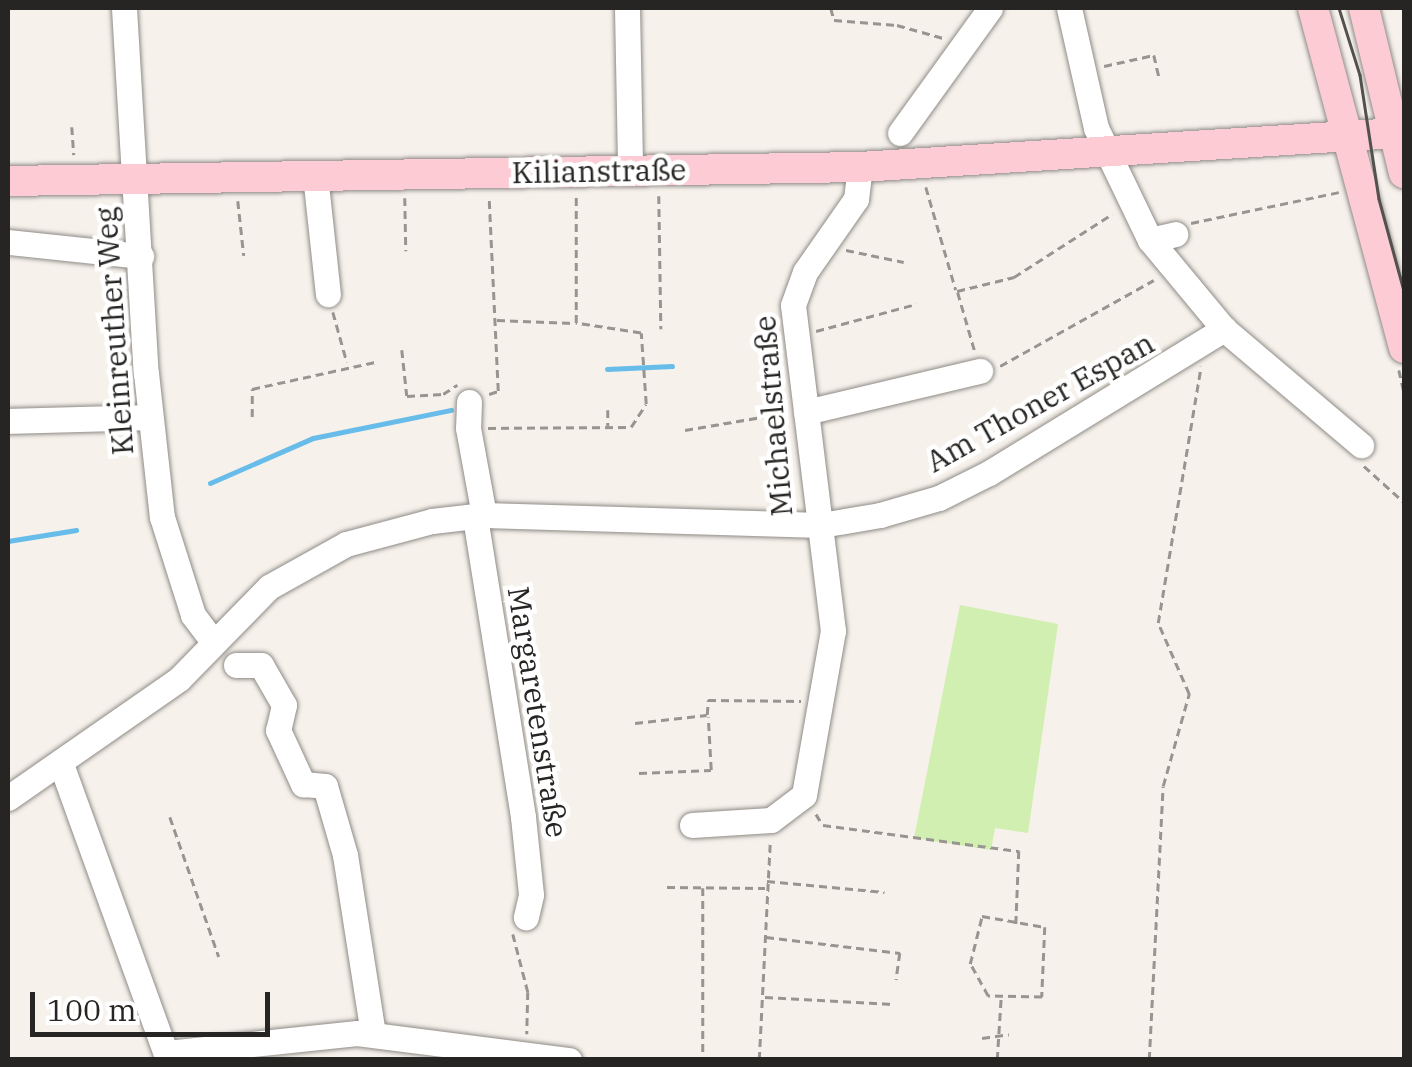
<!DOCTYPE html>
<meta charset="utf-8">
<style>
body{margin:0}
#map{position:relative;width:1412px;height:1067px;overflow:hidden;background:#f6f1eb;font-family:"IBM Plex Serif",serif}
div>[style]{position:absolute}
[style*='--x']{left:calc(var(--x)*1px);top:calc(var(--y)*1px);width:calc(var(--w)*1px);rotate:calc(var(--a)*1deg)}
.green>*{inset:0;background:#d1efb1}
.stream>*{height:5px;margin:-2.5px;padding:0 2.5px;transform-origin:2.5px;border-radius:2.5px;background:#68bce9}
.path>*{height:2.5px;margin-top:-1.25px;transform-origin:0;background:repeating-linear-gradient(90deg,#989591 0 8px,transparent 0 13px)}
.roads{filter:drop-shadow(0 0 2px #8f8b86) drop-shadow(0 0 2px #8f8b86)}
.minor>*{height:25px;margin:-12.5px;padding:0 12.5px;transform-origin:12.5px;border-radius:12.5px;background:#fff}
.major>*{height:30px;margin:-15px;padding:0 15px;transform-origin:15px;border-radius:15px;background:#fccbd3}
.tram>*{height:2.5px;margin:-1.25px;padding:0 1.25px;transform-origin:1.25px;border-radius:1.25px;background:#52514e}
span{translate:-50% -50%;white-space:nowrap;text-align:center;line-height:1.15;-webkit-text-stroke:9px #fff;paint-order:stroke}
.street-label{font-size:30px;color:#262523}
.frame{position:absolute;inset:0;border:10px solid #262523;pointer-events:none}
.scale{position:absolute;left:30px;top:992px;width:240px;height:45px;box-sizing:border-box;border:5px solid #262523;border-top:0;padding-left:12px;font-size:30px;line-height:35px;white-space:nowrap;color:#262523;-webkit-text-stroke:8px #fff;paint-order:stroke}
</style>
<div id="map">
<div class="green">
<div style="clip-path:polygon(960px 605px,1058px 624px,1028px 833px,995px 828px,991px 850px,914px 838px)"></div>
</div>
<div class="stream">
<div style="--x:607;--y:369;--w:65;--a:-2.6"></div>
<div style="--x:210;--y:483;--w:112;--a:-23.6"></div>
<div style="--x:313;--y:438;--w:141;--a:-11.5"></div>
<div style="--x:8;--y:541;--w:69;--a:-9.2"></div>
</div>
<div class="path">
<div style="--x:831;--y:8;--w:12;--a:76"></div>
<div style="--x:834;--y:20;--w:63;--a:4.5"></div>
<div style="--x:897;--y:25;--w:48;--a:15.8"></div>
<div style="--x:1104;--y:66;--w:51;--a:-12.4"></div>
<div style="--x:1154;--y:55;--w:23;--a:77"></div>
<div style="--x:72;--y:127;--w:28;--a:86"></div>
<div style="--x:926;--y:187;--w:107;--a:73.8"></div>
<div style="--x:659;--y:196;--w:133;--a:89.1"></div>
<div style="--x:405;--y:198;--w:53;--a:88.9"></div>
<div style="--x:238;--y:201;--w:55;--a:83.8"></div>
<div style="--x:1191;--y:223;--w:151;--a:-11.8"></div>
<div style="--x:846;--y:250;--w:59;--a:11.7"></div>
<div style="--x:333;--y:312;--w:52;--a:74.4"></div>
<div style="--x:497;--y:320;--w:77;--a:2.2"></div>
<div style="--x:816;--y:331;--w:104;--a:-15.1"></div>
<div style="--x:402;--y:350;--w:46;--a:83.8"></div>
<div style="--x:407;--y:396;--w:36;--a:-3"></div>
<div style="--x:443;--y:394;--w:17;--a:-33"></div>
<div style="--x:974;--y:350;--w:61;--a:-106.1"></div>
<div style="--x:957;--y:291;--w:59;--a:-13.8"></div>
<div style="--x:1014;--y:277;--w:117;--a:-32.7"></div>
<div style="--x:1000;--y:366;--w:176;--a:-29.2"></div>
<div style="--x:1399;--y:370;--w:23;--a:77"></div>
<div style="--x:489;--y:394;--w:9;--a:-18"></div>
<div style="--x:498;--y:391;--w:192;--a:-92.7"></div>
<div style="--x:608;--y:410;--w:16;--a:90"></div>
<div style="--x:252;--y:417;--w:28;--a:-90"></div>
<div style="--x:252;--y:389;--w:126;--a:-12.4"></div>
<div style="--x:488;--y:428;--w:143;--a:-0.4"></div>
<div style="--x:631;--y:427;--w:27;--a:-57"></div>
<div style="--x:646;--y:404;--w:71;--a:-94"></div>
<div style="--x:641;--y:333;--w:66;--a:-171.3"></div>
<div style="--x:576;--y:323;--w:130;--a:-90"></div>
<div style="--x:685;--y:430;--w:102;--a:-9.6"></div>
<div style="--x:1364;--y:466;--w:54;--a:42"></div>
<div style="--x:635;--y:723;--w:72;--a:-6.3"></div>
<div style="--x:707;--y:715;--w:15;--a:-86"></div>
<div style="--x:708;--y:700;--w:93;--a:0.6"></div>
<div style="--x:639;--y:773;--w:72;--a:-2.4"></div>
<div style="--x:711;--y:770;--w:53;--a:-93.2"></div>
<div style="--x:816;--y:814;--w:13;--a:58"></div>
<div style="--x:823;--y:825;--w:198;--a:7.6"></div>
<div style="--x:1019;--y:851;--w:74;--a:92.3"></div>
<div style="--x:170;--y:817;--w:148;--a:70.7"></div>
<div style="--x:767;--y:881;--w:118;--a:5.4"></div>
<div style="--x:667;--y:887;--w:98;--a:0.6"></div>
<div style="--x:703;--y:888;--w:172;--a:90"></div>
<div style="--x:982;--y:916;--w:64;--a:9.9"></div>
<div style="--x:1045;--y:927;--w:70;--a:92.5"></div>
<div style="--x:1042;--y:997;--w:54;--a:-178.9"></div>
<div style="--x:988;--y:996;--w:37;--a:-119"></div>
<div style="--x:970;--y:964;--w:49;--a:-76"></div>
<div style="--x:513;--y:934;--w:60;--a:75.5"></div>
<div style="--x:528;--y:992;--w:42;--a:91.4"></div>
<div style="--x:766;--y:937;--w:135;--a:6.8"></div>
<div style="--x:900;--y:953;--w:27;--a:98"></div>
<div style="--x:765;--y:997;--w:128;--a:3.1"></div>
<div style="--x:982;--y:1038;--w:27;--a:-8"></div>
<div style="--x:759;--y:1060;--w:219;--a:-87.1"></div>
<div style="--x:997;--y:1060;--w:64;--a:-86.4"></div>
<div style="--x:1149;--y:1060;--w:274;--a:-87.1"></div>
<div style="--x:1163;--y:786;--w:96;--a:-74.2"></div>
<div style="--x:1189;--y:694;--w:77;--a:-113.6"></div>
<div style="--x:1158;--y:623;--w:260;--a:-80.5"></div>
</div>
<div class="roads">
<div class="minor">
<div style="--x:124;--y:8;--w:366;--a:86.6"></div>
<div style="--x:146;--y:373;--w:145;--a:83.7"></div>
<div style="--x:162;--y:517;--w:103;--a:72.4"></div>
<div style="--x:193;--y:615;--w:31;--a:53"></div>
<div style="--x:627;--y:8;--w:163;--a:88.9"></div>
<div style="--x:1069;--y:8;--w:123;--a:77.3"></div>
<div style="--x:1096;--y:128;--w:124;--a:64.3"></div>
<div style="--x:1150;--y:240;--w:116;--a:50.3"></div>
<div style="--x:1224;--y:329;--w:180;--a:40.3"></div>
<div style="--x:900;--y:133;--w:154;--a:-54.2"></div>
<div style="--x:315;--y:175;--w:120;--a:83.8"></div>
<div style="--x:1150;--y:240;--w:26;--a:-13"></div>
<div style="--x:8;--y:242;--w:134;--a:6"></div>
<div style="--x:469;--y:402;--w:26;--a:92"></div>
<div style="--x:468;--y:428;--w:88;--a:79.6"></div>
<div style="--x:806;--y:412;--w:179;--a:-13.3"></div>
<div style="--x:8;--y:421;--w:142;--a:-1.6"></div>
<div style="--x:475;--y:517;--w:304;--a:80.9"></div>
<div style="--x:523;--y:817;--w:78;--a:84.1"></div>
<div style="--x:531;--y:895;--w:23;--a:103"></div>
<div style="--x:236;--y:665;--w:25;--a:0"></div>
<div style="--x:261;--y:665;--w:46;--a:60.1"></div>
<div style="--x:284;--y:705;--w:26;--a:103"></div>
<div style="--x:278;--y:730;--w:60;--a:65.2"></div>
<div style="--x:303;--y:784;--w:22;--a:5"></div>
<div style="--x:325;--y:786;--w:72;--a:73.8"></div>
<div style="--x:345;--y:855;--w:181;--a:81.1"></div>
<div style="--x:61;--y:764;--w:315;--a:70.1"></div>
<div style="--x:8;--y:798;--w:208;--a:-34.8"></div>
<div style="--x:179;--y:679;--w:129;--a:-45.6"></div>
<div style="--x:269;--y:587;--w:88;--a:-29.2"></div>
<div style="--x:346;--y:544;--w:89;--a:-15"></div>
<div style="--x:432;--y:521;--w:52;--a:-6.6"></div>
<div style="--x:484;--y:515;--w:337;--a:1.7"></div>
<div style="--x:821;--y:525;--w:60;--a:-9.6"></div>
<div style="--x:880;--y:515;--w:61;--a:-16.1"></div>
<div style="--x:939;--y:498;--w:56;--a:-26.6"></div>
<div style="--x:989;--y:473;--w:276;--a:-31.5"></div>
<div style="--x:692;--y:825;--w:79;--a:-3.6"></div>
<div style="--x:771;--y:820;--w:41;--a:-37.1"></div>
<div style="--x:804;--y:795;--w:167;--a:-80"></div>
<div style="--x:833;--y:631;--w:328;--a:-97"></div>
<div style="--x:793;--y:305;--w:35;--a:-70"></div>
<div style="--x:805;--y:272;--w:89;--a:-55.1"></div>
<div style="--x:856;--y:199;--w:32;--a:-83"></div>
<div style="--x:167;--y:1053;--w:191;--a:-6"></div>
<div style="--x:357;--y:1033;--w:214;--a:7.3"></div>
</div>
<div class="major">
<div style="--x:1313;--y:8;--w:352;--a:75"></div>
<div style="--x:1364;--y:8;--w:170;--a:76.4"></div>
<div style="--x:8;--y:181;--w:852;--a:-0.94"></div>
<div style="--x:860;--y:167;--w:538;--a:-3.62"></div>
</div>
</div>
<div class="tram">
<div style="--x:1339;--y:8;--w:70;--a:72.6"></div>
<div style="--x:1360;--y:75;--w:125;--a:81.3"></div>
<div style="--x:1379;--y:199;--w:95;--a:74.8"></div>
</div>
<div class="street-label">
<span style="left:599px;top:171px;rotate:-1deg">Kilianstraße</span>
<span style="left:114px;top:331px;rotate:-94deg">Kleinreuther Weg</span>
<span style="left:1040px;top:402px;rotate:-29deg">Am Thoner Espan</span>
<span style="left:773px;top:416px;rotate:-95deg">Michaelstraße</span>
<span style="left:538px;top:712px;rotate:81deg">Margaretenstraße</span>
</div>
<div class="frame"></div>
<div class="scale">100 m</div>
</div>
